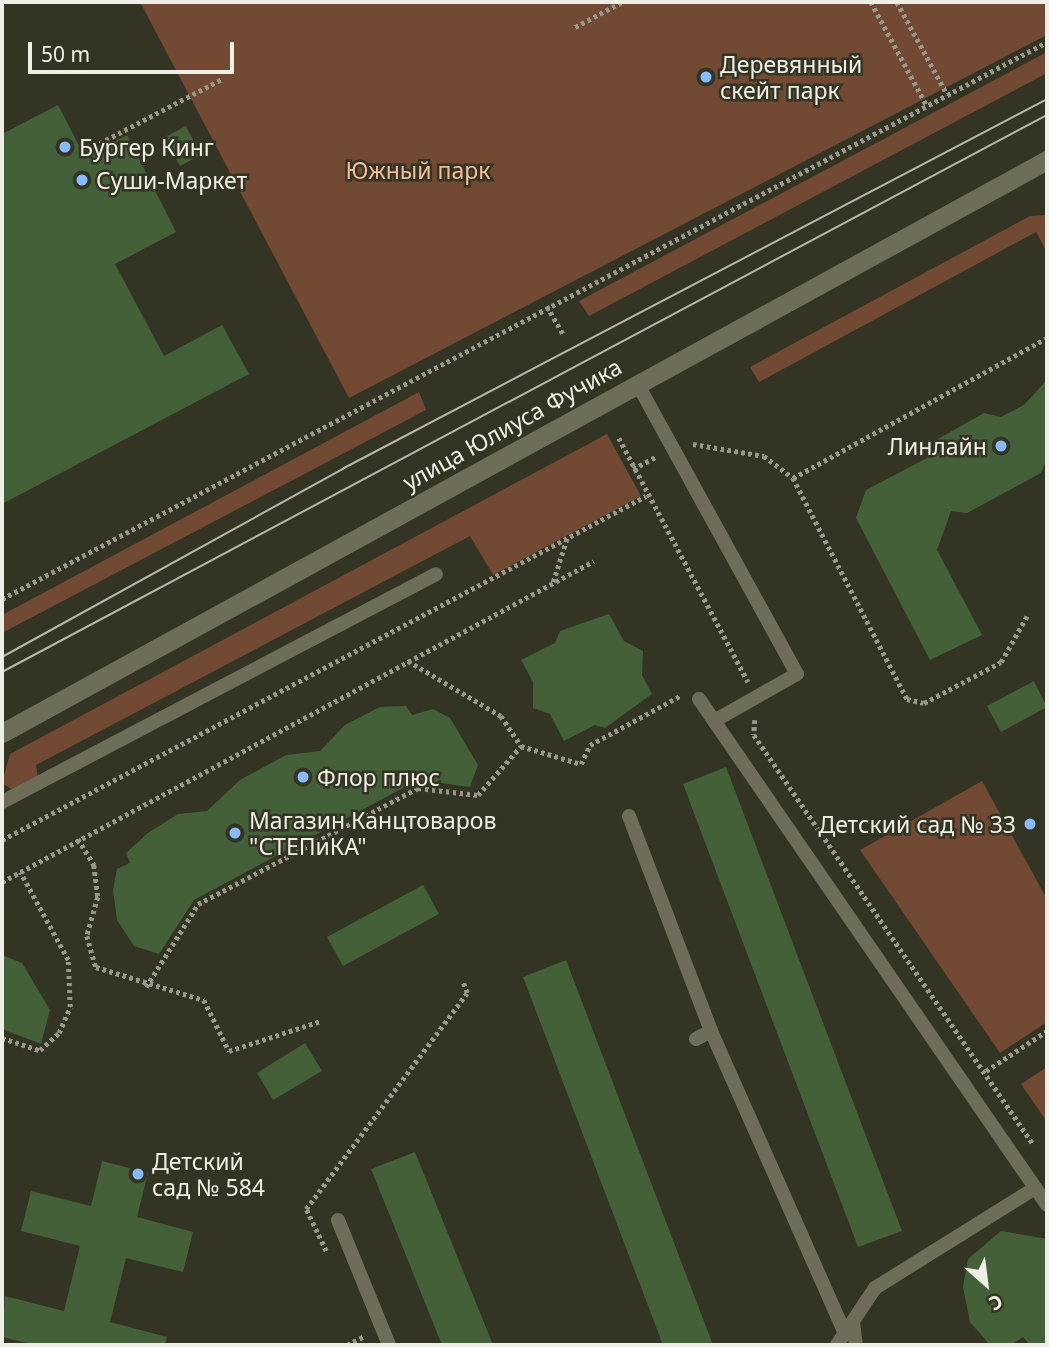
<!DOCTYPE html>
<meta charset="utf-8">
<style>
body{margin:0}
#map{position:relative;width:1049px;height:1347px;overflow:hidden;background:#333423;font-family:"Noto Sans",sans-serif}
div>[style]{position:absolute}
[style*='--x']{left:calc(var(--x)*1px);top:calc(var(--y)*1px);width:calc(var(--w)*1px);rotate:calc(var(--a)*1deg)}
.green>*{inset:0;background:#724932}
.building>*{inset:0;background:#446039}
.path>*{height:4.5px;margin-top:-2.25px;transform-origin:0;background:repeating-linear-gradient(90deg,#97988a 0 3.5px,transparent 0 7px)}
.service>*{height:14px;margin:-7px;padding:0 7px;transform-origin:7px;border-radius:7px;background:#6d6d5a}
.tertiary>*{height:19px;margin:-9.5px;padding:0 9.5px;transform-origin:9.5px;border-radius:9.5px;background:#6d6d5a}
.tram>*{height:2px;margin:-1px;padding:0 1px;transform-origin:1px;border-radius:1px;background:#b7b8ab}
.dots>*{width:19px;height:19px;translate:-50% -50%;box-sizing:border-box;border:4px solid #333423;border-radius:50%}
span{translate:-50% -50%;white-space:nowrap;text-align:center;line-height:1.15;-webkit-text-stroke:5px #333423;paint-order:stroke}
.poi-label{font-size:23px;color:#eff0e5}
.left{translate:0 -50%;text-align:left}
.right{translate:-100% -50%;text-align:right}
.park-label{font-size:23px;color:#f6bb9c}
.street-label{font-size:23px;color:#eff0e5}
.frame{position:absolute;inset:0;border:4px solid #eff0e5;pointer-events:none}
.north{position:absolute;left:951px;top:1249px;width:70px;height:70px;-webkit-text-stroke:5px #333423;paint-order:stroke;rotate:152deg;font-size:19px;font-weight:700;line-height:28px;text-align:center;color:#eff0e5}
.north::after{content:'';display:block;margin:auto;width:24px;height:32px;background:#eff0e5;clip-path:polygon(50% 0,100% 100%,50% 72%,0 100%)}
.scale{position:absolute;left:28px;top:42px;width:206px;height:32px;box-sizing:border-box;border:4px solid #eff0e5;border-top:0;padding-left:9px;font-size:21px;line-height:24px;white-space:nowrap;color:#eff0e5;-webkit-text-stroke:5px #333423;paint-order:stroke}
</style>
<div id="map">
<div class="green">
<div style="clip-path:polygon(140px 2px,1047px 2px,1047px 35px,349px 398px)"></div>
<div style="clip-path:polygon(1047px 52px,1047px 73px,589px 316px,579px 301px)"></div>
<div style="clip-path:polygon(1047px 215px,1047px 252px,1036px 232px,759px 382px,750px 367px,1030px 216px)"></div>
<div style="clip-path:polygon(419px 392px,426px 410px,2px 633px,2px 615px)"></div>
<div style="clip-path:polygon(607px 434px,641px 496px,493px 575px,470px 536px,36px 765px,38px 779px,20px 795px,2px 783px,10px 754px)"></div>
<div style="clip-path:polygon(982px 781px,1047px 899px,1047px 1022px,1000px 1053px,860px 850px)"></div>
<div style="clip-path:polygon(1047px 1067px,1047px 1122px,1021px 1084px)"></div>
</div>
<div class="building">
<div style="clip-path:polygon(58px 105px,85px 157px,127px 135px,176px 232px,115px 264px,164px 356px,222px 325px,249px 374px,2px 504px,2px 134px)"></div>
<div style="clip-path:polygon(186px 126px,201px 155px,180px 166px,165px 137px)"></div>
<div style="clip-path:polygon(1047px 380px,1047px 459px,1041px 473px,967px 513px,951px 511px,937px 550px,982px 635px,930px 660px,856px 518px,866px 490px,927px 458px,938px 439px,984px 413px,1001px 417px,1024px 405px)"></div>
<div style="clip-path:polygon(609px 614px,624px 641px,643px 651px,642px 675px,652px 694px,605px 728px,595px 725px,564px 741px,550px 714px,533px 708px,533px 682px,521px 660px,555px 643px,560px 631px)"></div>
<div style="clip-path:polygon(1034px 681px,1047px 707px,1001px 732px,987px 706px)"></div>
<div style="clip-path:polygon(406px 706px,412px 715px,433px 709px,450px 718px,478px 765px,470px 787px,418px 780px,194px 900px,159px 954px,134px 946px,117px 920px,113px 890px,117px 869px,130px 863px,126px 853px,148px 833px,178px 814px,207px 811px,240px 780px,286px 755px,320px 751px,345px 725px,380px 707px)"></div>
<div style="clip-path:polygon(726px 767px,902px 1231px,858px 1247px,683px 784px)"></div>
<div style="clip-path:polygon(423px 885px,439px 914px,343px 966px,327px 937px)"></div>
<div style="clip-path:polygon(2px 955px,22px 963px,50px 1010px,41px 1044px,2px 1029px)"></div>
<div style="clip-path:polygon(566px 960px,713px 1345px,663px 1345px,523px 977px)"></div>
<div style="clip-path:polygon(305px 1043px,322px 1071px,273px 1100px,257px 1073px)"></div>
<div style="clip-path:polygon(415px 1152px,493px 1345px,442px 1345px,371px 1169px)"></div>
<div style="clip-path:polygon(102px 1161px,148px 1173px,137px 1217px,193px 1232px,183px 1272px,126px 1258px,110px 1322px,167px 1337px,165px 1345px,35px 1345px,2px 1337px,5px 1296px,64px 1311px,80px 1246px,21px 1231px,31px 1191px,91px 1206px)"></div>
<div style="clip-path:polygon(1001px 1231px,1047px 1239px,1047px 1345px,1030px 1345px,1023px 1337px,1011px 1345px,990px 1345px,970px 1322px,963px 1287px,968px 1259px)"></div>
</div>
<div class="path">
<div style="--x:871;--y:2;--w:116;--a:61.7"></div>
<div style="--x:897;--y:2;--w:105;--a:61.5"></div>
<div style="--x:575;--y:27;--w:53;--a:-28"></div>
<div style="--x:81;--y:153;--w:161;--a:-27.7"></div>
<div style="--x:547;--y:306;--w:32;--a:60"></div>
<div style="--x:619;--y:438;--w:276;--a:62.1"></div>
<div style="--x:693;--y:444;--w:72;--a:9.6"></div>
<div style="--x:764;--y:456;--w:36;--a:37"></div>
<div style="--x:793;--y:478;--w:249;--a:62.7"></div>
<div style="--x:907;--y:699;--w:17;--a:13"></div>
<div style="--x:924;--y:703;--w:87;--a:-28"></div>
<div style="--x:1001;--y:662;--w:55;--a:-60.6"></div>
<div style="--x:633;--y:469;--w:26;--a:-28"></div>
<div style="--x:793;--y:478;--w:290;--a:-28.9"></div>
<div style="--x:553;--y:582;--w:46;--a:-72.3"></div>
<div style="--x:2;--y:599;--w:1184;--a:-28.06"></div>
<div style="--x:408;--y:661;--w:108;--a:30.6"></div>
<div style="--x:501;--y:716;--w:36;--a:56"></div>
<div style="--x:521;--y:746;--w:63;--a:16.7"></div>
<div style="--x:581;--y:764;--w:21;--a:-65"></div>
<div style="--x:590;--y:745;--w:102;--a:-28.6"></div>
<div style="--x:755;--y:720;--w:15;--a:94"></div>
<div style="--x:754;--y:735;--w:497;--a:55.7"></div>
<div style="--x:78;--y:839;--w:31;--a:58"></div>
<div style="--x:94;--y:865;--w:32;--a:83"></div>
<div style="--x:98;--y:897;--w:41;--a:105.8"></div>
<div style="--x:87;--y:936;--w:32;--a:74"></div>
<div style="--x:96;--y:967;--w:113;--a:17"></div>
<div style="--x:204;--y:1000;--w:57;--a:63.9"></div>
<div style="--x:229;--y:1051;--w:96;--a:-18.2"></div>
<div style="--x:2;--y:840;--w:730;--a:-28.11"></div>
<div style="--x:2;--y:882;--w:673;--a:-28.47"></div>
<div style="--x:146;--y:987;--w:98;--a:-57.9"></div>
<div style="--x:198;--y:904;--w:249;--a:-27.8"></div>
<div style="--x:418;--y:788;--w:60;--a:6.7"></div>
<div style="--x:478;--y:795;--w:65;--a:-48.7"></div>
<div style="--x:2;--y:1038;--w:40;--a:18"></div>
<div style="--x:40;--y:1050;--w:25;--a:-42"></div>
<div style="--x:59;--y:1033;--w:28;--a:-67"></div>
<div style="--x:70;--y:1007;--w:47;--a:-92.4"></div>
<div style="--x:68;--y:960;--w:100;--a:-118.6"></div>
<div style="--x:986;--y:1071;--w:73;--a:-33.3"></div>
<div style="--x:326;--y:1251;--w:47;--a:-115.5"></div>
<div style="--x:306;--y:1209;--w:269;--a:-53.3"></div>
<div style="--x:467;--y:993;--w:12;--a:-110"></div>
<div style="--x:347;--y:1345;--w:18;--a:-27"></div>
</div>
<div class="service">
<div style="--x:637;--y:383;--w:332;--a:61.2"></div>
<div style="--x:797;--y:674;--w:95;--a:150.5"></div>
<div style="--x:699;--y:699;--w:614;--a:55.48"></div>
<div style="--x:2;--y:802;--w:490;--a:-27.7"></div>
<div style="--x:629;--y:816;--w:230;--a:69.1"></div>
<div style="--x:711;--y:1031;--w:331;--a:66.1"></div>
<div style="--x:696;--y:1039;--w:17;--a:-28"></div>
<div style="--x:338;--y:1220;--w:135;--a:67.8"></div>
<div style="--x:853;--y:1322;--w:23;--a:83"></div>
<div style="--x:837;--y:1345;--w:69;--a:-56.3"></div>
<div style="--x:875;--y:1288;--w:189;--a:-32"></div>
</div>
<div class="tertiary">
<div style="--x:2;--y:733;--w:1192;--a:-28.74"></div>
</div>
<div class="tram">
<div style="--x:2;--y:657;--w:391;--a:-28.9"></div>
<div style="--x:344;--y:468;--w:794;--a:-27.69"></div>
<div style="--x:2;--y:672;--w:1184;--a:-28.06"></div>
</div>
<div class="dots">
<div style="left:706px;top:77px;background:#88bafc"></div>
<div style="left:65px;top:147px;background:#88bafc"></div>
<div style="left:82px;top:180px;background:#88bafc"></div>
<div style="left:1001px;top:446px;background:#88bafc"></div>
<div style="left:303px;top:777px;background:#88bafc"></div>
<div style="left:1030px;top:824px;background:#88bafc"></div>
<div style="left:235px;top:833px;background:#88bafc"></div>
<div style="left:138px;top:1174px;background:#88bafc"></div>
</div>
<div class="poi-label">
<span class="left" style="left:720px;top:77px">Деревянный<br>скейт парк</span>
<span class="left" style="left:79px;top:147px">Бургер Кинг</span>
<span class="left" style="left:96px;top:180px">Суши-Маркет</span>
<span class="right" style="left:987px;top:446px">Линлайн</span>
<span class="left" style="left:317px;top:777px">Флор плюс</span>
<span class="left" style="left:249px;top:833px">Магазин Канцтоваров<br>"СТЕПиКА"</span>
<span class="right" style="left:1016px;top:824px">Детский сад № 33</span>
<span class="left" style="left:152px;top:1174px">Детский<br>сад № 584</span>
</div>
<div class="park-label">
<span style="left:418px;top:170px">Южный парк</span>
</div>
<div class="street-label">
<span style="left:512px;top:424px;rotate:-29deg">улица Юлиуса Фучика</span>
</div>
<div class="frame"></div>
<div class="north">С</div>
<div class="scale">50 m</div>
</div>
